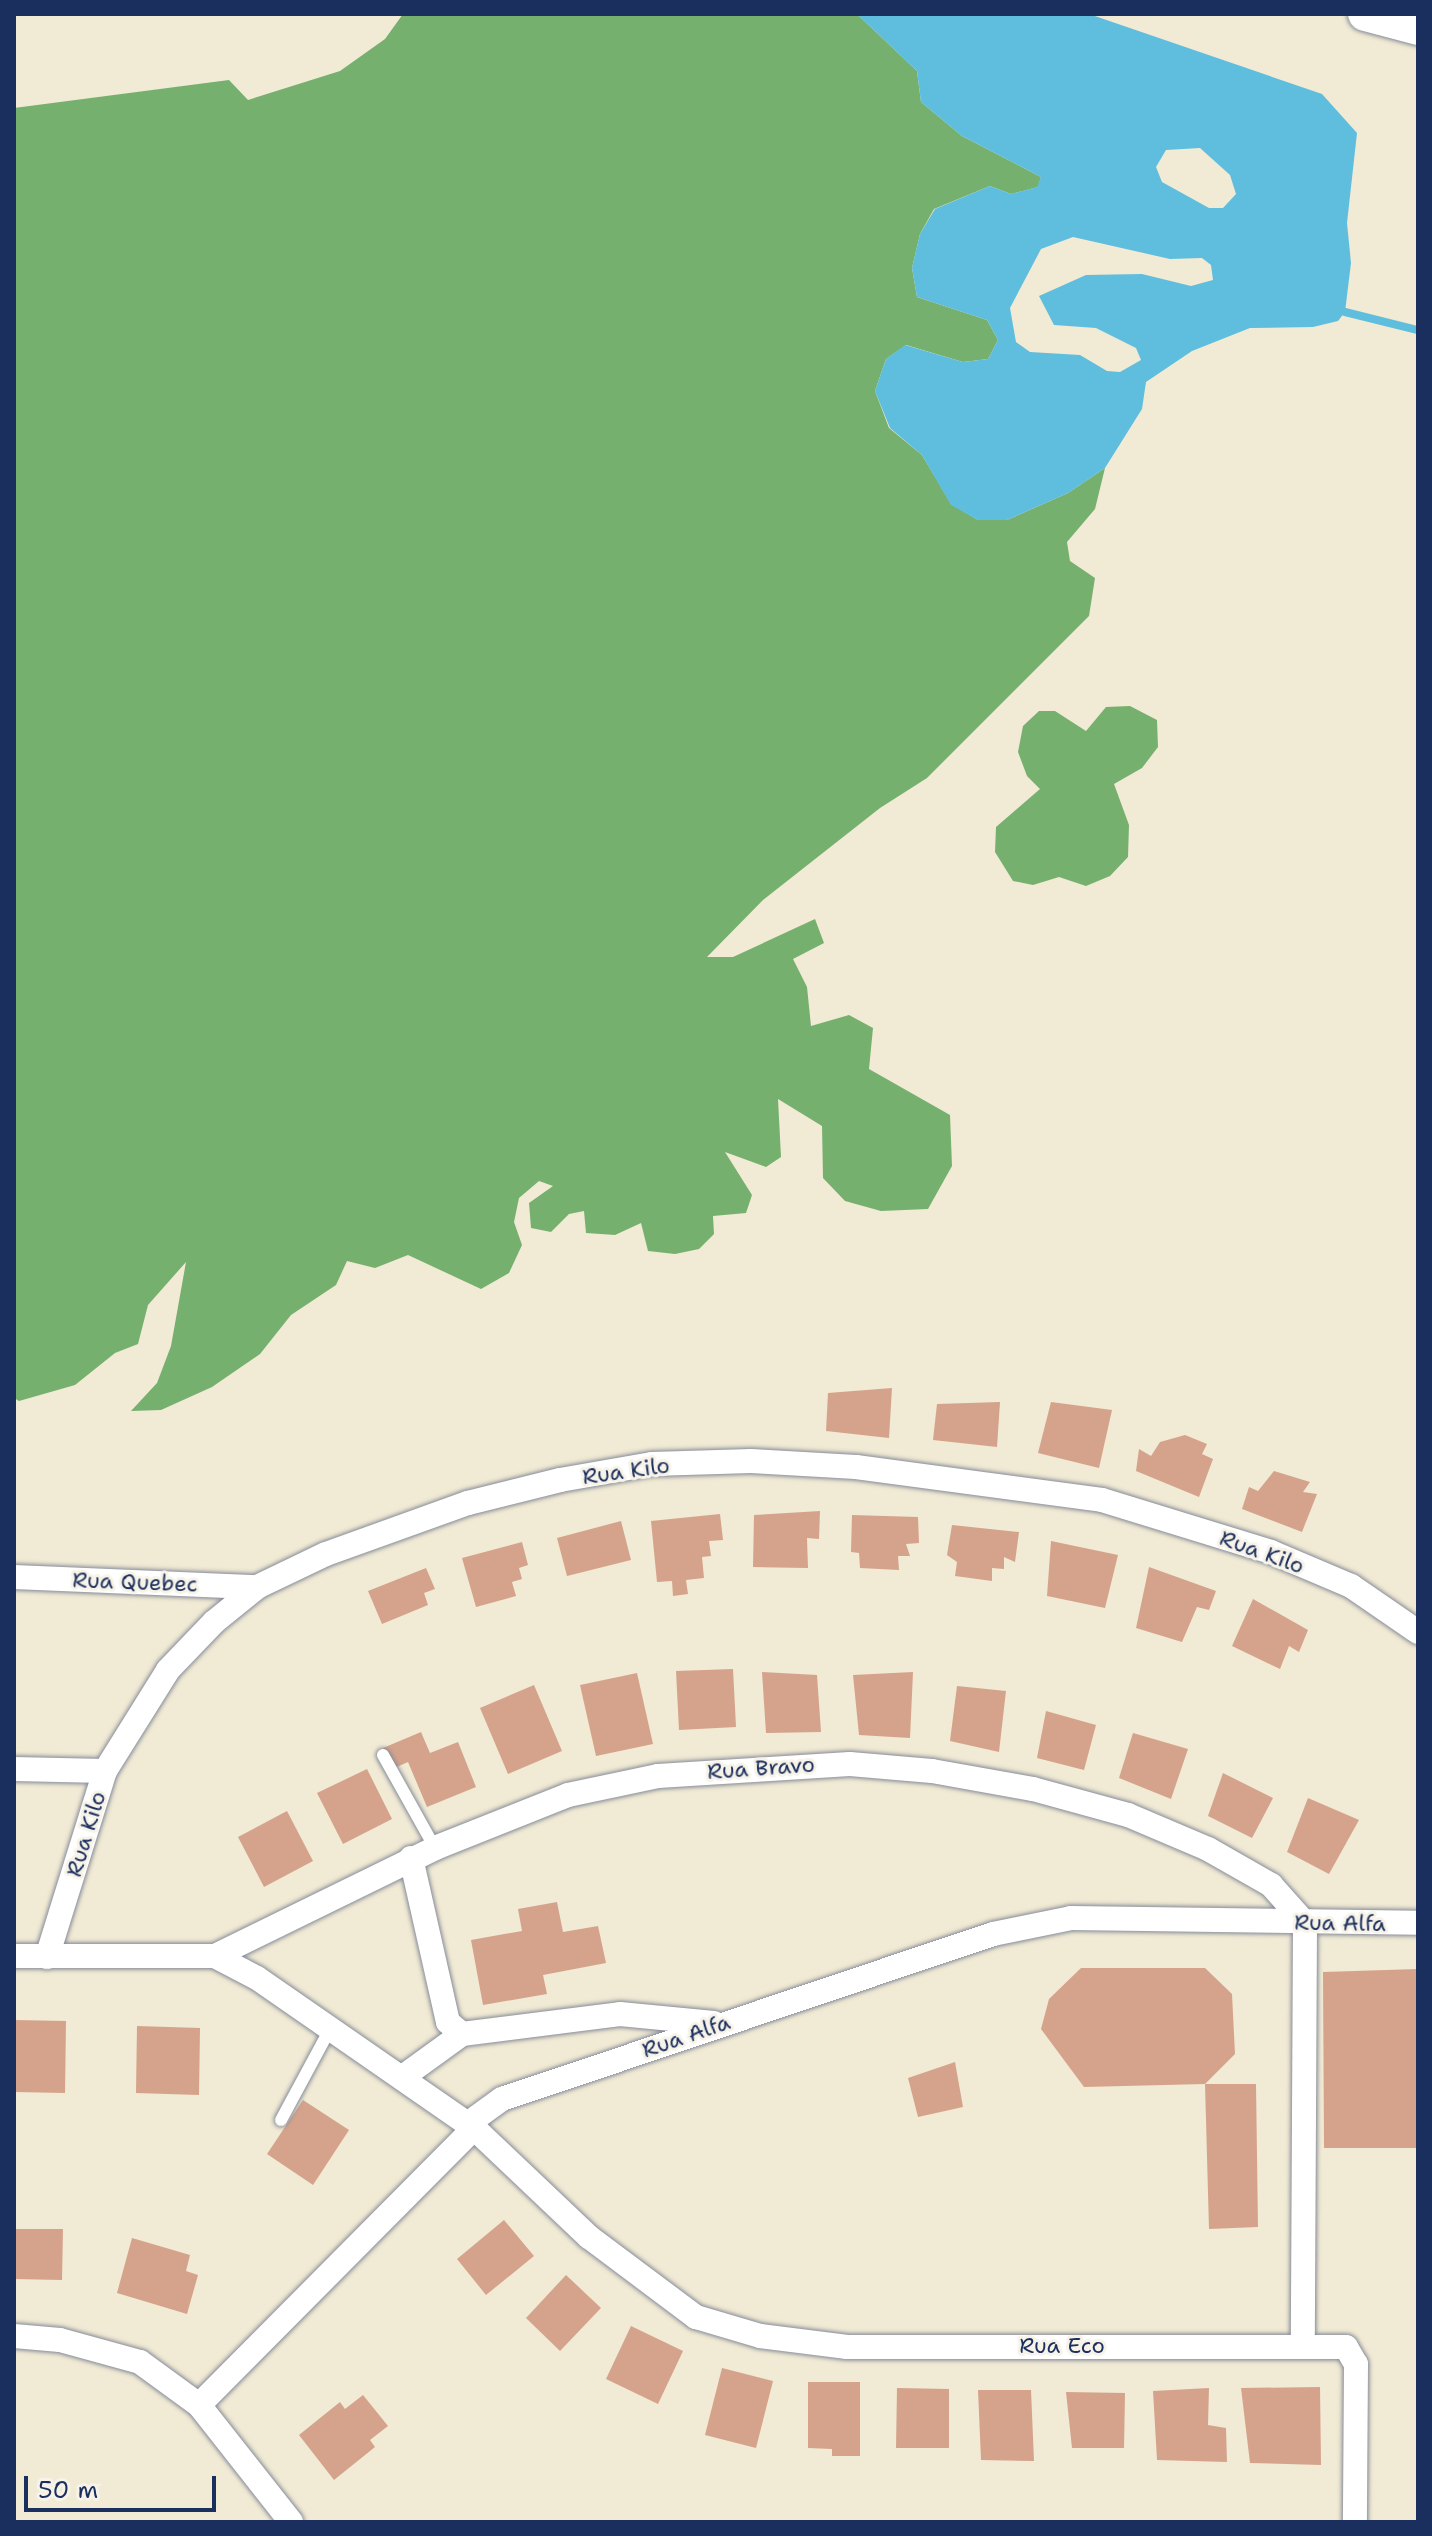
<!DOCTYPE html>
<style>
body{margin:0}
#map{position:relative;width:1432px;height:2536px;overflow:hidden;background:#f1ead4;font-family:"Shantell Sans",sans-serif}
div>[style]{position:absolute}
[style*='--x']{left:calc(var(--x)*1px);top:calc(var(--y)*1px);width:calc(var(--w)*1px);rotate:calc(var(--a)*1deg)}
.forest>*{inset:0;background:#76b06e}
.water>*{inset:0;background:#5fbedd}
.stream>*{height:8px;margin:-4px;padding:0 4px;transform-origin:4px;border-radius:4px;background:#5fbedd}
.building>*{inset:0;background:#d5a38b}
.roads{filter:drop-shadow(0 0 2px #868c99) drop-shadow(0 0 2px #868c99)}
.service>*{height:12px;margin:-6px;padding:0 6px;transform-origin:6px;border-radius:6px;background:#fff}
.minor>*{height:24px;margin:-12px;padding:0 12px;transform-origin:12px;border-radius:12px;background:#fff}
.secondary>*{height:34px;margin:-17px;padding:0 17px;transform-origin:17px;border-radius:17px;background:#fff}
span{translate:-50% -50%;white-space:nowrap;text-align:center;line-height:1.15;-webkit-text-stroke:6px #f7f3e8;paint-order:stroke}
.street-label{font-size:22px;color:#1b2f5e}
.frame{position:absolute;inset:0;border:16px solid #1b2f5e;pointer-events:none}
.scale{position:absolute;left:24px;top:2476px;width:192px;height:36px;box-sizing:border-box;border:4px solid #1b2f5e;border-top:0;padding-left:10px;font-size:24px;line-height:28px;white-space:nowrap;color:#1b2f5e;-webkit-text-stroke:6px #f7f3e8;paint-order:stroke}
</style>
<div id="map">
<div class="forest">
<div style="clip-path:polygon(403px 14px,857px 14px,917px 71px,921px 102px,962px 136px,1041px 177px,1038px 187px,1011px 194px,990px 186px,934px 209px,920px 234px,912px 268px,917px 297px,987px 320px,998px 340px,988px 359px,963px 362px,906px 345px,886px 359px,875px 391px,889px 428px,922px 455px,951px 504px,978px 520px,1007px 520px,1068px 493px,1105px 468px,1095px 509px,1067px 542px,1070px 561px,1095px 578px,1089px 616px,927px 778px,880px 808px,763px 900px,707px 957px,733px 957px,815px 919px,824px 943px,793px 959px,807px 987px,811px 1026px,849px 1015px,873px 1028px,869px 1069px,950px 1115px,952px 1166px,928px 1209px,881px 1211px,845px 1201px,823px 1178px,822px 1126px,778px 1099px,781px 1157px,766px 1167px,725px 1152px,752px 1195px,746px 1213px,713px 1216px,714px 1234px,699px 1249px,675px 1254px,648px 1251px,641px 1223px,615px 1235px,586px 1233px,584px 1211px,569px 1214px,551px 1232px,531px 1228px,529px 1203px,553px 1186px,539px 1181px,519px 1198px,514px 1222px,522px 1245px,509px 1273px,481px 1289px,408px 1255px,375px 1268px,347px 1261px,336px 1285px,291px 1315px,260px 1354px,212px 1387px,161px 1410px,131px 1411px,157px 1383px,171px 1346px,186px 1262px,148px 1305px,138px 1344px,115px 1353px,75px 1385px,19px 1401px,14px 1398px,14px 108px,229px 80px,248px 100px,340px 71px,385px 39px)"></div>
<div style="clip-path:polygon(1130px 706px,1157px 720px,1158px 747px,1142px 768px,1114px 784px,1129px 825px,1128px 857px,1110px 876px,1086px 886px,1059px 877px,1033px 885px,1013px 881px,995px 852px,996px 827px,1040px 789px,1027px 776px,1018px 752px,1023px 726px,1039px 711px,1055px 711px,1086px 731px,1106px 707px)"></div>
</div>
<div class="water">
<div style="clip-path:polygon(evenodd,857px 14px,1089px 14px,1322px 94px,1357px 133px,1347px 223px,1351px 263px,1345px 312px,1338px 321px,1313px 327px,1250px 328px,1192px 351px,1146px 382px,1142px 409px,1105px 468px,1068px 493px,1007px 520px,978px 520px,951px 505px,922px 455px,890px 428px,875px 391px,886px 359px,905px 345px,963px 362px,988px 359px,998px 340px,987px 320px,917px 297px,912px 268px,920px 234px,935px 209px,990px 186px,1011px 194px,1037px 187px,1041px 177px,962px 136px,921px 102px,917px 71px,857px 14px,1200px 148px,1230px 175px,1236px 194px,1223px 208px,1209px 208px,1162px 182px,1156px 167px,1166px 150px,1200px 148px,857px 14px,1073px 237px,1170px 259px,1202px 258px,1211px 265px,1213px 280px,1191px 286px,1142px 274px,1086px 275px,1039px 296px,1054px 325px,1096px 328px,1136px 348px,1141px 360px,1120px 372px,1107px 371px,1080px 355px,1030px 352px,1016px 342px,1010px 308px,1041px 249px,1073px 237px)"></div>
</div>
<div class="stream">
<div style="--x:1345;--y:312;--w:75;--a:13.9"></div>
</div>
<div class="building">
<div style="clip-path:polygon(892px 1388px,889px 1438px,826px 1431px,828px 1393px)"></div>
<div style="clip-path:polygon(1000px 1402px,997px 1447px,933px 1440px,937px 1404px)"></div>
<div style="clip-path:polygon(1051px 1402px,1112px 1410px,1099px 1468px,1038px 1453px)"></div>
<div style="clip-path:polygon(1185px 1435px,1207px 1444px,1202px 1454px,1213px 1459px,1199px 1497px,1136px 1471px,1139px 1449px,1151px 1456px,1160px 1442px)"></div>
<div style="clip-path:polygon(1274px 1471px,1310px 1482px,1303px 1492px,1317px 1494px,1302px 1532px,1242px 1509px,1249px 1487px,1258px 1491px)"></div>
<div style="clip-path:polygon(820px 1511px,819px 1539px,807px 1538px,808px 1568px,753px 1567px,754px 1515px)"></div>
<div style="clip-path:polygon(720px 1514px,723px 1540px,709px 1541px,711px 1556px,702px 1557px,704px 1578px,686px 1580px,688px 1594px,673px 1596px,672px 1581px,657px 1582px,651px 1521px)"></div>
<div style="clip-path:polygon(852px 1515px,918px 1517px,919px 1543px,906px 1544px,910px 1556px,898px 1556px,899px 1570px,860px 1568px,859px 1553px,851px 1552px)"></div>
<div style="clip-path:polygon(621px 1521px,631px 1560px,567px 1576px,557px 1538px)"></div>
<div style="clip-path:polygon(952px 1525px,1019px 1532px,1015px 1562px,1004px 1557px,1004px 1569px,992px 1568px,992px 1581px,955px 1576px,957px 1562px,947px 1555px)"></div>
<div style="clip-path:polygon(1051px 1541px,1118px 1555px,1105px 1608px,1047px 1596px)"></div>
<div style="clip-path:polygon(522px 1542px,528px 1565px,519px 1568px,522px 1579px,512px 1582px,516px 1596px,476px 1607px,462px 1558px)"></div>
<div style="clip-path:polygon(1149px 1567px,1216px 1591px,1209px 1610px,1197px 1607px,1182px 1642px,1136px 1628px)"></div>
<div style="clip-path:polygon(426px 1568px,435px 1589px,424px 1593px,428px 1605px,382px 1624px,368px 1591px)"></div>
<div style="clip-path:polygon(1253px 1599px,1308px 1630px,1299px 1652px,1289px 1646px,1280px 1669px,1232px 1646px)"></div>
<div style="clip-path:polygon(733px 1669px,736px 1727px,679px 1730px,676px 1671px)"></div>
<div style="clip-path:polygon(762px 1672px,817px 1675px,821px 1732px,766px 1733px)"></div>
<div style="clip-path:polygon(913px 1672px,910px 1738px,859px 1735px,853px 1675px)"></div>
<div style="clip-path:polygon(637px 1673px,653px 1744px,596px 1756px,580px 1685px)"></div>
<div style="clip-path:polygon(534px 1685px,562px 1751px,508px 1774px,480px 1708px)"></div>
<div style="clip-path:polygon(957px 1686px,1006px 1691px,999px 1752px,950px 1741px)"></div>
<div style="clip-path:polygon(1046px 1711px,1096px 1725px,1084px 1770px,1037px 1758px)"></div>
<div style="clip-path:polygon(421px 1732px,430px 1753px,458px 1742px,476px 1787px,427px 1807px,408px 1762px,392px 1769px,383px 1748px)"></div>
<div style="clip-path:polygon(1133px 1733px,1188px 1749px,1171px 1799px,1119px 1778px)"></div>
<div style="clip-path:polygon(367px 1769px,392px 1819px,343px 1844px,317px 1793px)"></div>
<div style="clip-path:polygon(1223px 1773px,1273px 1798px,1252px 1838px,1208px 1816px)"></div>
<div style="clip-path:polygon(1308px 1798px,1359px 1820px,1329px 1874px,1287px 1852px)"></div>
<div style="clip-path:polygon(287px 1811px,313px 1861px,264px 1887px,238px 1837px)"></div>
<div style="clip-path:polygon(557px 1902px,563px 1932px,598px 1926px,606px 1963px,543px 1975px,547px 1994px,483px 2005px,471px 1940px,522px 1931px,518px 1909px)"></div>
<div style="clip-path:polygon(1081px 1968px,1205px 1968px,1232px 1994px,1235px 2054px,1205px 2084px,1256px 2084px,1258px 2227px,1209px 2229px,1205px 2084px,1084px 2087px,1041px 2029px,1049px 1999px)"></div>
<div style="clip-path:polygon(1418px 1969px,1418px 2148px,1324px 2148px,1323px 1972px)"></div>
<div style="clip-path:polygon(14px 2020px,66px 2021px,65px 2093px,14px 2092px)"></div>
<div style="clip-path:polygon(137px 2026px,200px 2028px,199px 2095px,136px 2093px)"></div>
<div style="clip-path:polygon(955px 2062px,963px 2107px,918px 2117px,908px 2078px)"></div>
<div style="clip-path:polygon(303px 2100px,349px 2130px,313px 2185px,267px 2154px)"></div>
<div style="clip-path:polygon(504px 2220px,534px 2256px,486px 2295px,457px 2259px)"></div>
<div style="clip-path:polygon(14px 2229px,63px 2229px,62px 2280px,14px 2279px)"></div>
<div style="clip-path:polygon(132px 2238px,190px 2255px,186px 2271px,198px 2275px,187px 2314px,117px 2293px)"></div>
<div style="clip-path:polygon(566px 2275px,601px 2308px,560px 2351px,526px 2318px)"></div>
<div style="clip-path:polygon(631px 2326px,683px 2351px,658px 2404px,606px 2379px)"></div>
<div style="clip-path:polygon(722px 2368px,773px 2381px,756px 2448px,705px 2435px)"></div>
<div style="clip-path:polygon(808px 2382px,860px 2382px,860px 2456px,832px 2456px,832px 2449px,808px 2448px)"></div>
<div style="clip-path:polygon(1320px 2387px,1321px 2465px,1250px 2463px,1241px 2388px)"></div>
<div style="clip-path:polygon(897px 2388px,949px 2389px,949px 2448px,896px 2448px)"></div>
<div style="clip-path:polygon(1209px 2388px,1208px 2425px,1226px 2428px,1227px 2462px,1157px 2460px,1153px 2391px)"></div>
<div style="clip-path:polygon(978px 2390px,1031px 2390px,1034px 2461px,981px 2460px)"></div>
<div style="clip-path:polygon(1066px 2392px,1125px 2393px,1124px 2448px,1072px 2448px)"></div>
<div style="clip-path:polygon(363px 2395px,388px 2426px,370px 2440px,375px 2447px,334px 2480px,299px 2435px,340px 2402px,345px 2409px)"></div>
</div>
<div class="roads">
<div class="service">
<div style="--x:383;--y:1755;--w:107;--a:60.8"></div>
<div style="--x:281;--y:2120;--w:101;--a:-61.7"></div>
</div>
<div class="minor">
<div style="--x:14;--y:1577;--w:243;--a:2.4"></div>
<div style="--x:14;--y:1769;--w:91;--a:1.3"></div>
<div style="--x:411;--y:1858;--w:168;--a:77.3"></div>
<div style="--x:448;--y:2022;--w:18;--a:41"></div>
<div style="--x:462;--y:2034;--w:159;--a:-7.2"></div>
<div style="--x:620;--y:2014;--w:94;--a:5.5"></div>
<div style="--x:14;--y:1956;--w:201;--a:0"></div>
<div style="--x:215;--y:1956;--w:47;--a:27.6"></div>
<div style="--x:257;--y:1978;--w:264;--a:34.7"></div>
<div style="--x:474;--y:2128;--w:158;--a:43.5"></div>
<div style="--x:589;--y:2237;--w:134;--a:36.8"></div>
<div style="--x:696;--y:2317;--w:67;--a:16.5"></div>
<div style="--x:760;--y:2336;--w:88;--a:7.2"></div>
<div style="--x:847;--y:2347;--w:499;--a:0"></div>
<div style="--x:1346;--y:2347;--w:20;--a:60"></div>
<div style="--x:1356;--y:2364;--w:158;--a:90.4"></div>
<div style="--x:215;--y:1956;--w:245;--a:-26.1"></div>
<div style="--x:435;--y:1848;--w:143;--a:-21.7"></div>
<div style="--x:568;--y:1795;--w:92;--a:-11.9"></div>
<div style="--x:658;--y:1776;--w:192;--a:-3.6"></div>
<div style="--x:850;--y:1764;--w:82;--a:4.9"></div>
<div style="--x:932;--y:1771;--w:103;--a:10.1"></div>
<div style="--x:1033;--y:1789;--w:98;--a:15.3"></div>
<div style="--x:1128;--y:1815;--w:87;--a:23"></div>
<div style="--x:1208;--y:1849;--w:73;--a:29.7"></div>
<div style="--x:1271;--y:1885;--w:51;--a:48.2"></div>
<div style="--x:1305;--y:1923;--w:421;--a:90.3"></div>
<div style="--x:47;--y:1957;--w:195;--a:-72.7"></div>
<div style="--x:105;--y:1771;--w:119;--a:-58"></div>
<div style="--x:168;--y:1670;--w:66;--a:-46.2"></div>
<div style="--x:214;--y:1622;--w:55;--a:-39.1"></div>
<div style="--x:257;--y:1587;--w:76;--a:-25.6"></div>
<div style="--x:326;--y:1554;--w:151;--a:-19.8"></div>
<div style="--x:468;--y:1503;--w:95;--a:-14"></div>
<div style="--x:560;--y:1480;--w:93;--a:-9.9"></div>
<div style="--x:652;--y:1464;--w:99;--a:-1.7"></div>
<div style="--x:751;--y:1461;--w:105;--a:3.3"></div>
<div style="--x:856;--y:1467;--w:248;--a:7.6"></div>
<div style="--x:1102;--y:1500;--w:177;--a:17.1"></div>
<div style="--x:1271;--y:1552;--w:87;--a:23"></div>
<div style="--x:1351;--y:1586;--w:81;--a:34.5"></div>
<div style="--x:404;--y:2076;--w:72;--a:-35.9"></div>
<div style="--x:14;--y:2336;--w:46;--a:5"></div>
<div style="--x:60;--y:2340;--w:83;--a:15.4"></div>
<div style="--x:140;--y:2362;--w:73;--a:36.1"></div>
<div style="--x:199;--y:2405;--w:149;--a:51.8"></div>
<div style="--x:199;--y:2405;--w:390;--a:-45.2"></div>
<div style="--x:474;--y:2128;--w:11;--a:-75"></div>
<div style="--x:477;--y:2117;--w:31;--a:-36"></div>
<div style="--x:502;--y:2099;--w:518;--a:-18.57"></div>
<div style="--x:993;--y:1934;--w:80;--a:-11.6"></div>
<div style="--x:1071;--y:1918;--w:347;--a:0.8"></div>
</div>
<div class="secondary">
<div style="--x:1365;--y:14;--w:55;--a:14.8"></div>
</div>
</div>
<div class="street-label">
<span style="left:626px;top:1471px;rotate:-8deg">Rua Kilo</span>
<span style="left:1262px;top:1552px;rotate:20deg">Rua Kilo</span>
<span style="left:135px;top:1582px;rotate:2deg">Rua Quebec</span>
<span style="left:761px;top:1768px;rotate:-4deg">Rua Bravo</span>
<span style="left:86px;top:1834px;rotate:-73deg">Rua Kilo</span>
<span style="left:1340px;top:1923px;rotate:1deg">Rua Alfa</span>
<span style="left:686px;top:2036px;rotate:-19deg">Rua Alfa</span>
<span style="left:1062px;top:2346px">Rua Eco</span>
</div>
<div class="frame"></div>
<div class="scale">50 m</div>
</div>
